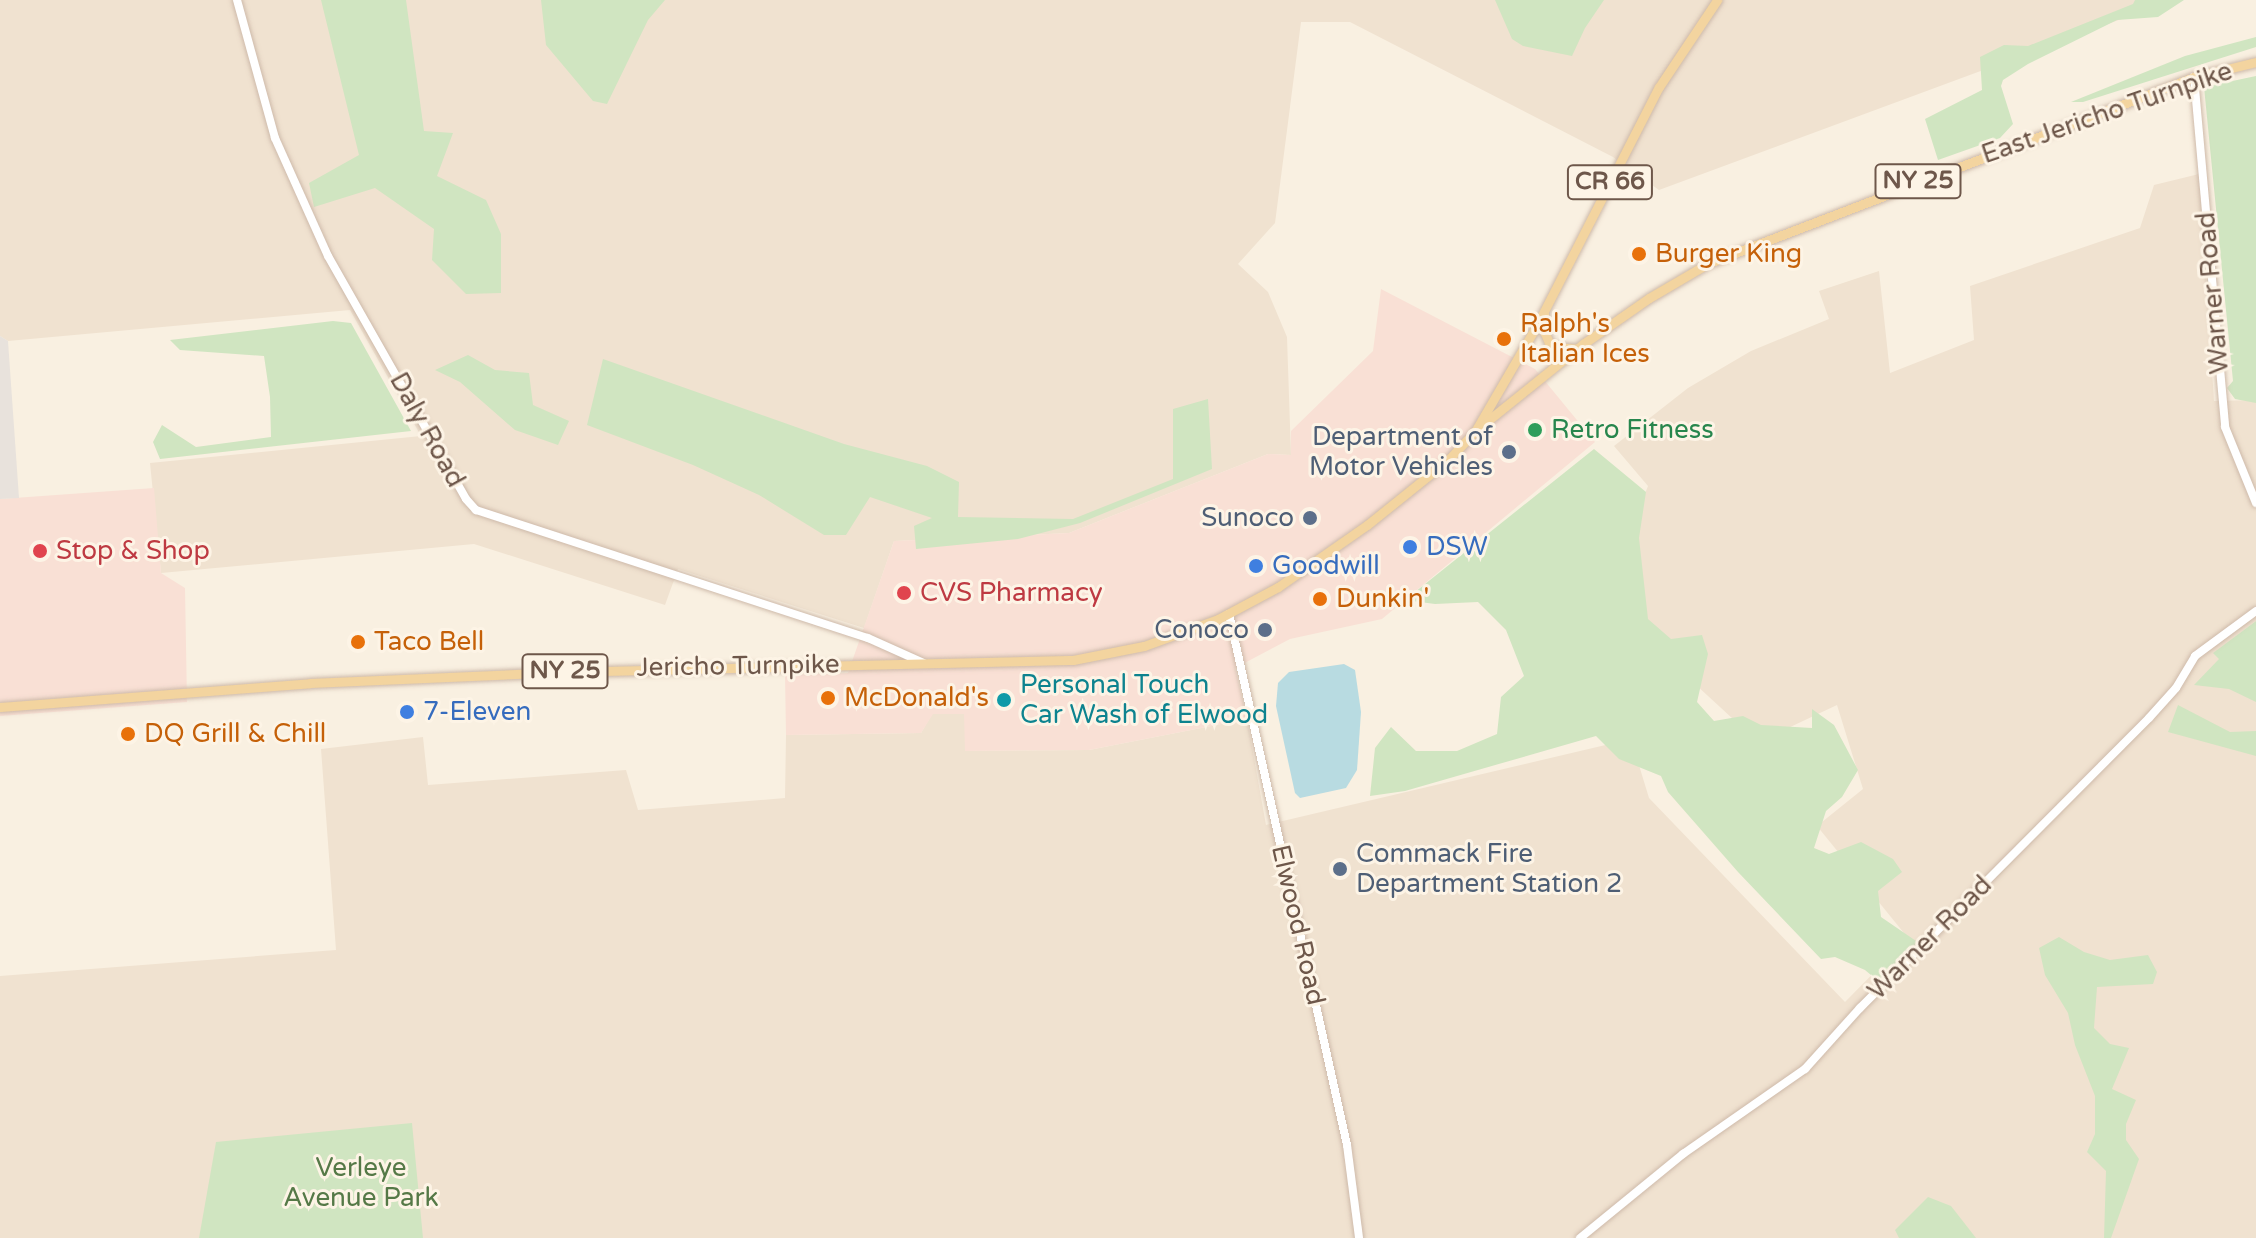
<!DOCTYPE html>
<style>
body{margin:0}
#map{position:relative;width:2256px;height:1238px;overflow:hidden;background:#f9f0e1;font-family:"Varela Round",sans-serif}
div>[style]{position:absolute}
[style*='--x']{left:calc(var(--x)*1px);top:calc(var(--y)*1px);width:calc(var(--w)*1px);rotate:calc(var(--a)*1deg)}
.residential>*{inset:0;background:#f0e2d0}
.commercial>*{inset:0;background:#f9e0d5}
.industrial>*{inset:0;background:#e8e2dc}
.green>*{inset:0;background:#d0e5c1}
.water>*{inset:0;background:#b8dbe1}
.roads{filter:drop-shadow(0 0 2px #cebaaa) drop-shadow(0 0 2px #cebaaa)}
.secondary>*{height:8px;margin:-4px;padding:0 4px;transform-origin:4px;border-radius:4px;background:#fff}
.primary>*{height:9px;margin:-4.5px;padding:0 4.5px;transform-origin:4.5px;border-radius:4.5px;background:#f3d49f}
.dots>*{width:22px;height:22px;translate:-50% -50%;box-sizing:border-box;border:4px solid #fdf4e6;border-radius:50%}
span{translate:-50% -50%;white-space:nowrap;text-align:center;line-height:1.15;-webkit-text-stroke:6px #fdf4e6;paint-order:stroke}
.shield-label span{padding:2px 6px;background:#fdf4e6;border:2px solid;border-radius:6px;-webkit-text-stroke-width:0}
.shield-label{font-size:24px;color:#6e574a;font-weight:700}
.street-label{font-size:26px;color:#6e574a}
.food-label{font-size:26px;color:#c56008}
.left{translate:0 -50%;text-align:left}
.leisure-label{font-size:26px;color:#27864d}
.service-label{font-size:26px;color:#4e5e75}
.right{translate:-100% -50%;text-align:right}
.shop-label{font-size:26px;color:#366cbe}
.health-label{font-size:26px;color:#be3a42}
.culture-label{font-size:26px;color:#0d838f}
.park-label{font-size:26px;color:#557947}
</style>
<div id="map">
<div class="residential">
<div style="clip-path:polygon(0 0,2149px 0,2143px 11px,1659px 190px,1613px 157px,1350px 22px,1301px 22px,1275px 223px,1238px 264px,1268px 292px,1287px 337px,1291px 455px,1268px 454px,1069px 533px,894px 541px,864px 628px,678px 569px,665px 605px,474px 544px,161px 573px,150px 463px,421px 436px,350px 310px,8px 341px,0 336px)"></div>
<div style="clip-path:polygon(2199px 174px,2214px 401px,2256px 400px,2256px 621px,2214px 653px,2256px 689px,2256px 1238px,0 1238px,0 976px,336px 950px,321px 749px,423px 737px,428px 785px,626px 770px,638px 810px,785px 798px,786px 735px,921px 733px,932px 714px,965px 714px,966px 751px,1089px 750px,1247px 719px,1266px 825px,1631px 739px,1649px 798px,1845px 1002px,1908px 938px,1817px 826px,1863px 789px,1837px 705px,1758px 742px,1645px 638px,1622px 551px,1648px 486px,1614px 446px,1688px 388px,1751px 351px,1829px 319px,1819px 291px,1879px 271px,1890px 373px,1974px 340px,1970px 286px,2140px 228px,2154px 185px)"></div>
</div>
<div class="commercial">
<div style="clip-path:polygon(1381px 289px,1535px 369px,1595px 442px,1382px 619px,1290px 639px,1235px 668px,1247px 719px,1089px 750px,965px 751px,964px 714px,933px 714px,921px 733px,786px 735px,785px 675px,848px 673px,894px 541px,1069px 533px,1268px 454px,1291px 455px,1291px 431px,1373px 351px)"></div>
<div style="clip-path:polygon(154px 488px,161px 573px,185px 588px,187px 702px,0 716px,0 499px)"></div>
</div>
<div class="industrial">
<div style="clip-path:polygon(0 336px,8px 341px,19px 498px,0 499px)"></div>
</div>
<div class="green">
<div style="clip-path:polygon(321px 0,406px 0,424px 131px,453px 133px,437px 176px,486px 200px,501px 234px,501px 293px,466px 294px,432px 260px,434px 229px,375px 188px,314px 207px,309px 183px,359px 155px)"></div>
<div style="clip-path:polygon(541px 0,665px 0,648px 20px,607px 104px,593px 101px,546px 45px)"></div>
<div style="clip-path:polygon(1495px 0,1604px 0,1585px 28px,1572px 56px,1523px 46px,1512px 39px)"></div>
<div style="clip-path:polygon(2135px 0,2184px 0,2158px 17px,2117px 20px,2028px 64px,2003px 80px,2001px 86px,2013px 124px,2000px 138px,1938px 160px,1925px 119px,1982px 90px,1980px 57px,2004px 45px,2028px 46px,2133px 4px)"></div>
<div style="clip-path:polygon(2256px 37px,2256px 47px,2083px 102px,2071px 102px,2185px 56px)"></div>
<div style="clip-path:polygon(2256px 76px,2256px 403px,2235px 399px,2227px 388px,2233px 381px,2204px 87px)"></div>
<div style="clip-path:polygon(333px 321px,351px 323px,411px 431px,160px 459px,153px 442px,162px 425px,196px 447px,271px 437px,270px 397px,264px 356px,180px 350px,170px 340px)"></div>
<div style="clip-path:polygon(468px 355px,495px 370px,529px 373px,533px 405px,569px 421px,558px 445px,515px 430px,460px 382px,435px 370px)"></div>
<div style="clip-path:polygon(603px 359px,844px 444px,927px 466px,959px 482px,958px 517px,1073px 519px,1173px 479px,1173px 409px,1208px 399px,1212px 469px,1080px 523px,1018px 539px,916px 549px,914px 526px,932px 518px,870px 497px,846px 535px,824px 535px,759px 495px,693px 465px,587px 425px)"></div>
<div style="clip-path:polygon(1594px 449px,1646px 492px,1639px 538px,1648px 619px,1671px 639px,1702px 635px,1708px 654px,1697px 702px,1714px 721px,1743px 716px,1761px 725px,1812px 728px,1812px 709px,1834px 725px,1858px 770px,1842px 797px,1826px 811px,1814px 848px,1829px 854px,1861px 842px,1893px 859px,1902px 872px,1878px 891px,1881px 917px,1919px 943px,1878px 981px,1865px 970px,1835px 957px,1821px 959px,1738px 872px,1668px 792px,1661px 776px,1619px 759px,1596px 736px,1405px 791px,1370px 796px,1375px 748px,1391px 727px,1416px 751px,1457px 751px,1497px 734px,1501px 697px,1524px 676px,1506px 630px,1478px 602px,1435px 604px,1405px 600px)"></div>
<div style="clip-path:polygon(2256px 621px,2256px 702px,2229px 689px,2194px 685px,2219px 659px,2213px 653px)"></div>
<div style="clip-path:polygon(2178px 705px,2230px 732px,2256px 731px,2256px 756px,2168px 732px)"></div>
<div style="clip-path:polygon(2059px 937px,2084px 952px,2110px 960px,2148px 955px,2157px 972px,2153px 984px,2097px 987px,2094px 1028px,2110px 1044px,2129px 1048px,2112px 1089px,2136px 1100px,2126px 1124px,2126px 1140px,2139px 1159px,2111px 1238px,2104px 1238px,2106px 1171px,2087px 1152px,2095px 1134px,2095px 1096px,2075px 1045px,2068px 1013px,2045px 975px,2039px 948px)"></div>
<div style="clip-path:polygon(412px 1123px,423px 1238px,199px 1238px,216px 1142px)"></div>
<div style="clip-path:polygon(1928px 1197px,1951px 1206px,1976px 1238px,1899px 1238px,1895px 1230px)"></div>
</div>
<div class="water">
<div style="clip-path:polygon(1344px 664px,1355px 670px,1361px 712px,1357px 770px,1346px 788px,1300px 798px,1295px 793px,1276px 706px,1278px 683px,1289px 672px)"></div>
</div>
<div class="roads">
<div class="secondary">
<div style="--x:237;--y:0;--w:143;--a:74.6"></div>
<div style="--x:275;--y:138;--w:129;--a:65.8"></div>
<div style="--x:328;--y:256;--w:279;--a:60.4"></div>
<div style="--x:466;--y:499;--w:15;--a:48"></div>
<div style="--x:476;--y:510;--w:412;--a:18.1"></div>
<div style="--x:868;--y:638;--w:61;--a:24.1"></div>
<div style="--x:2194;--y:77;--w:351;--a:84.9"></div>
<div style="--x:2225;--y:427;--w:82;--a:67.8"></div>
<div style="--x:1229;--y:614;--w:544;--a:77.47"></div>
<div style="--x:1347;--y:1145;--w:94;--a:82.6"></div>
<div style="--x:1580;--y:1238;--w:133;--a:-39.2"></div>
<div style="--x:1683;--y:1154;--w:149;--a:-34.9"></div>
<div style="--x:1805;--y:1069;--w:82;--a:-48"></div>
<div style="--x:1860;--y:1008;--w:409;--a:-45.1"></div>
<div style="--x:2149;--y:718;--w:40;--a:-48"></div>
<div style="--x:2176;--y:688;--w:37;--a:-59"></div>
<div style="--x:2195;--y:656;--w:76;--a:-36.4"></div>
</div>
<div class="primary">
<div style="--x:1544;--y:314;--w:19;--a:87"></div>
<div style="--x:1545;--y:333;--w:11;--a:68"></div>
<div style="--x:1549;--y:343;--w:7;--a:34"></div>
<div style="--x:1555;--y:347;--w:23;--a:5"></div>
<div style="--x:1477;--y:428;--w:119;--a:-59.8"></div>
<div style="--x:1537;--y:325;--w:267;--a:-62.9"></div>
<div style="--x:1659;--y:87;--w:105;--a:-56.3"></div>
<div style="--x:0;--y:707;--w:311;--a:-4.4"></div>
<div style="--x:310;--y:683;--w:252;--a:-2.5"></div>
<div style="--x:562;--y:672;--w:511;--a:-1.35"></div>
<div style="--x:1073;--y:660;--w:72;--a:-11.2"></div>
<div style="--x:1144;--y:646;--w:79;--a:-20"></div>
<div style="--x:1218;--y:619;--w:68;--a:-28.1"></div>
<div style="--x:1278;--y:587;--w:108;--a:-34.9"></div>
<div style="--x:1367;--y:525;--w:105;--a:-38.8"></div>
<div style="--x:1449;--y:459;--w:38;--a:-47"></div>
<div style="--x:1475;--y:431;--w:139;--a:-38.9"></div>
<div style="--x:1583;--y:344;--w:80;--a:-34.9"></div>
<div style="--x:1649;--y:298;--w:69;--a:-30.3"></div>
<div style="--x:1709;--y:263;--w:519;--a:-20.98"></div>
<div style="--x:2194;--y:77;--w:64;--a:-13.6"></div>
</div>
</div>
<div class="dots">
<div style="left:1639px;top:254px;background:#e8710a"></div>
<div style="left:1504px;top:339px;background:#e8710a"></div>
<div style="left:1535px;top:430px;background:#2e9e5b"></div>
<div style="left:1509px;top:452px;background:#5c6f8a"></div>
<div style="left:1310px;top:518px;background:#5c6f8a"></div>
<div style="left:1410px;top:547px;background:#3f7fe0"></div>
<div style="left:40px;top:551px;background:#e0444e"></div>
<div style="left:1256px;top:566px;background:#3f7fe0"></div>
<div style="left:904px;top:593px;background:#e0444e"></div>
<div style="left:1320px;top:599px;background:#e8710a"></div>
<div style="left:1265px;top:630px;background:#5c6f8a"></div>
<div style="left:358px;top:642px;background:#e8710a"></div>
<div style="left:828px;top:698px;background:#e8710a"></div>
<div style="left:1004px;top:700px;background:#0f9aa8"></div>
<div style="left:407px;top:712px;background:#3f7fe0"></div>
<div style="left:128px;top:734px;background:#e8710a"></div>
<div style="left:1340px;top:869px;background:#5c6f8a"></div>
</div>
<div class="shield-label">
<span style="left:1918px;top:181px">NY 25</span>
<span style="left:1610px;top:182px">CR 66</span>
<span style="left:565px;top:671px">NY 25</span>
</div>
<div class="street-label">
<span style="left:2107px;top:113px;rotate:-19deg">East Jericho Turnpike</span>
<span style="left:2213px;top:293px;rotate:-95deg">Warner Road</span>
<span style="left:427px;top:430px;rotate:61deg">Daly Road</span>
<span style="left:738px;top:666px;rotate:-1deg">Jericho Turnpike</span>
<span style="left:1298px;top:925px;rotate:77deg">Elwood Road</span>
<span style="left:1930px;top:938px;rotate:-45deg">Warner Road</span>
</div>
<div class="food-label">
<span class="left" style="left:1655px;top:254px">Burger King</span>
<span class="left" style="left:1520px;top:339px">Ralph's<br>Italian Ices</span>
<span class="left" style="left:1336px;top:599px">Dunkin'</span>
<span class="left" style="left:374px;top:642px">Taco Bell</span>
<span class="left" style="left:844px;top:698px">McDonald's</span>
<span class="left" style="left:144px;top:734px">DQ Grill &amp; Chill</span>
</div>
<div class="leisure-label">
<span class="left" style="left:1551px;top:430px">Retro Fitness</span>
</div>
<div class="service-label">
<span class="right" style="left:1493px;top:452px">Department of<br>Motor Vehicles</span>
<span class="right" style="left:1294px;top:518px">Sunoco</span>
<span class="right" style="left:1249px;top:630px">Conoco</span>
<span class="left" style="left:1356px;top:869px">Commack Fire<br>Department Station 2</span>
</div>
<div class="shop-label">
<span class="left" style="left:1426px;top:547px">DSW</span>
<span class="left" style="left:1272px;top:566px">Goodwill</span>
<span class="left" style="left:423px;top:712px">7-Eleven</span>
</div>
<div class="health-label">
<span class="left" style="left:56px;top:551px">Stop &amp; Shop</span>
<span class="left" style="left:920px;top:593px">CVS Pharmacy</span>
</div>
<div class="culture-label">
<span class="left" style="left:1020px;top:700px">Personal Touch<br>Car Wash of Elwood</span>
</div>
<div class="park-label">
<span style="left:361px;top:1183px">Verleye<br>Avenue Park</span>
</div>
</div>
